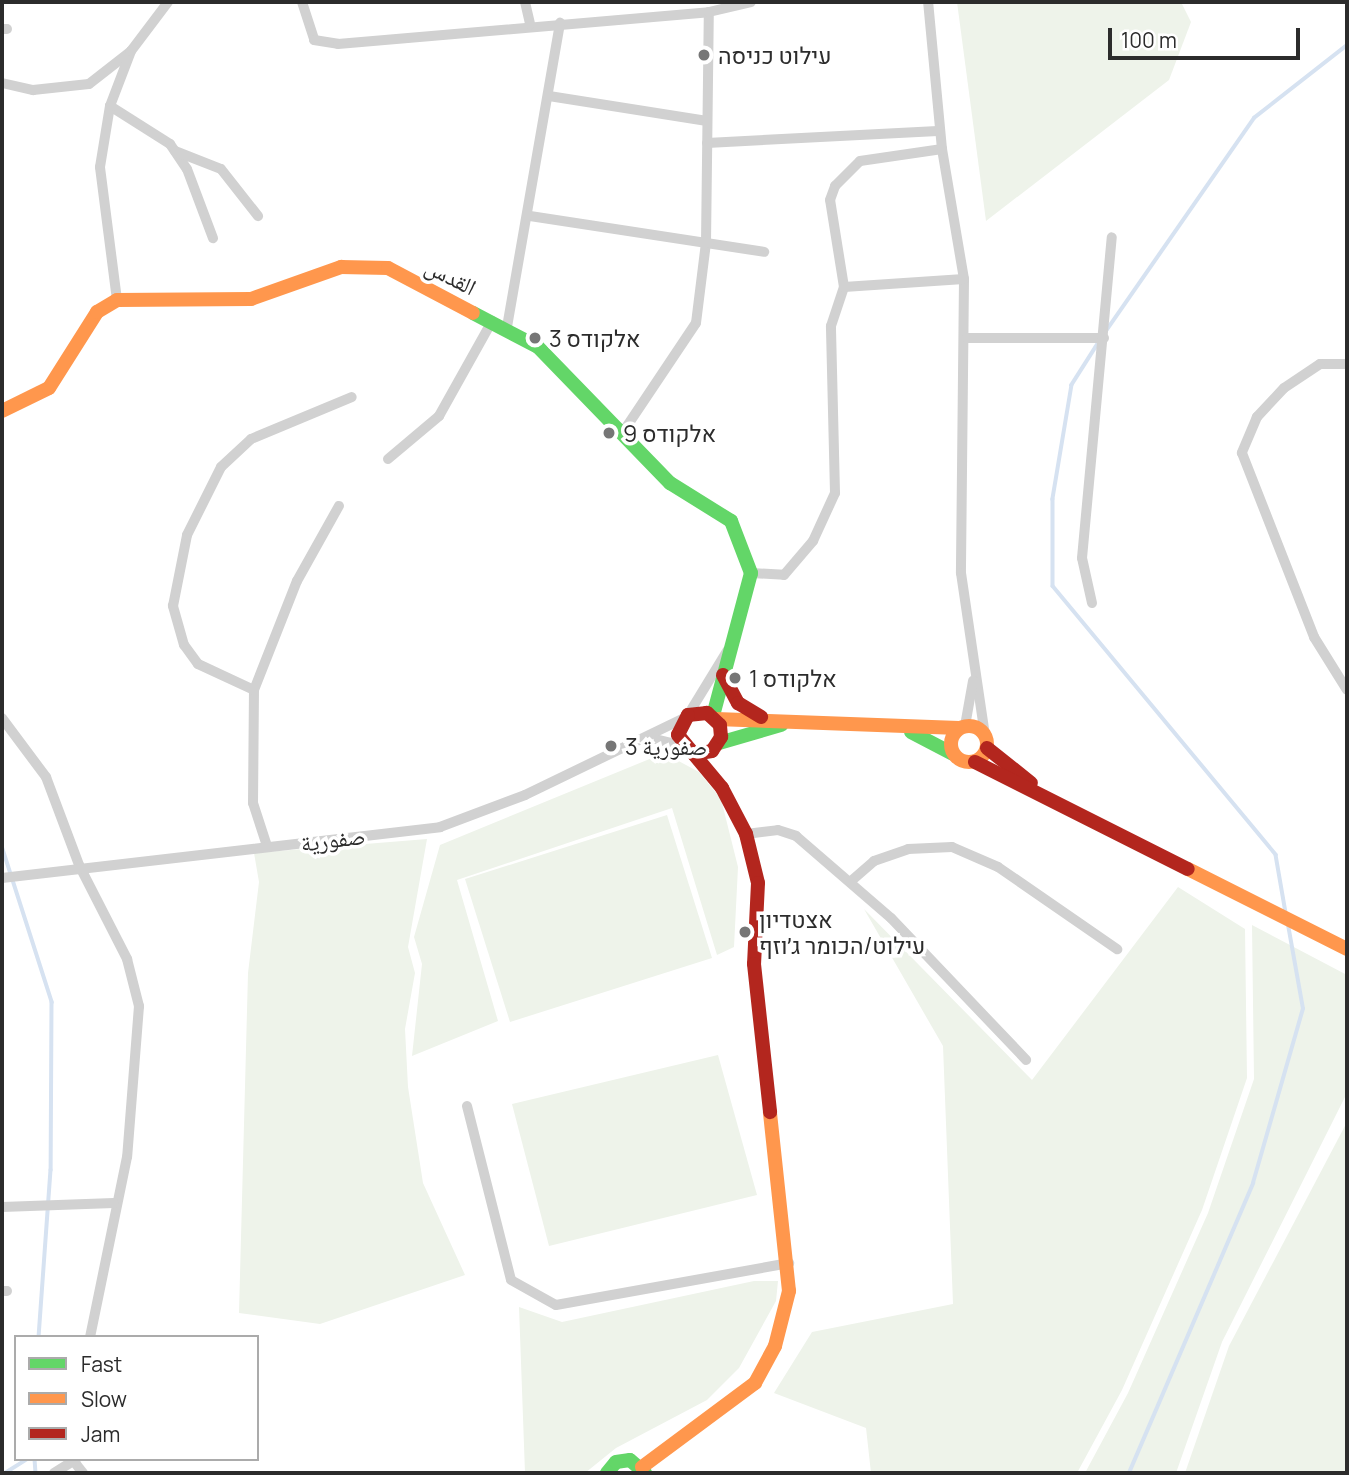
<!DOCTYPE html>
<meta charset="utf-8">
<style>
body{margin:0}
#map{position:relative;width:1349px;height:1475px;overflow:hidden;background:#fff;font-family:Manrope,"Noto Naskh Arabic",Heebo,sans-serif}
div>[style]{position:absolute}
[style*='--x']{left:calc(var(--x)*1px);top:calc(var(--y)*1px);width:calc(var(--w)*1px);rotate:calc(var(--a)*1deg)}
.green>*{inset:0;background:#eef3ea}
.stream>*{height:3.5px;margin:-1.75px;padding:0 1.75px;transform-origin:1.75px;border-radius:1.75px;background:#d6e2f1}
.street>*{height:10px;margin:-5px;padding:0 5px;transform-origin:5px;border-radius:5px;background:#d1d1d1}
.fast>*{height:14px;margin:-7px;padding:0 7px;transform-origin:7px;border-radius:7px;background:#63d668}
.slow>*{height:14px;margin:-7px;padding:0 7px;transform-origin:7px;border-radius:7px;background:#ff974d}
.slow>.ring{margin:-7px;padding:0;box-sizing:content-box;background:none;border:14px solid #ff974d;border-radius:50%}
.jam>*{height:14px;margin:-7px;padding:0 7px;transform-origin:7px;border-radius:7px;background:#b3261e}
.dots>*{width:19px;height:19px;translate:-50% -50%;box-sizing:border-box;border:4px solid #fff;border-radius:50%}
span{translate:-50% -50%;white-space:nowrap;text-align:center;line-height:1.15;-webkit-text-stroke:7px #fff;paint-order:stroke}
.poi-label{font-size:23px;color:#2c2c2c}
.left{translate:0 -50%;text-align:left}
.street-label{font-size:23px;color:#2c2c2c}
.frame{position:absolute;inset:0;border:4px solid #2c2c2c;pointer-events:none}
.legend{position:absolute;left:14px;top:1335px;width:245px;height:126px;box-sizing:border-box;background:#fff;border:2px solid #ababab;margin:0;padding:9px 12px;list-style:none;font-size:21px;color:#2c2c2c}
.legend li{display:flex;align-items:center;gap:14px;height:35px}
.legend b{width:35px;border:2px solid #ababab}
.scale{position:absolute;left:1108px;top:28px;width:192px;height:32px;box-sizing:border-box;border:4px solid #2c2c2c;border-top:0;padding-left:9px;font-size:21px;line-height:24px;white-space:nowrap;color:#2c2c2c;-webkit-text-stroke:5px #fff;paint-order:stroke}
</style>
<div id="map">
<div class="green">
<div style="clip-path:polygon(957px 2px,1181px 2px,1191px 22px,1169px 80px,986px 221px)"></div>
<div style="clip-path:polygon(652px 758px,673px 758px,699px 772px,721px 799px,738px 867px,734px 947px,717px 955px,672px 808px,457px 880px,498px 1021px,412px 1056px,422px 964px,414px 937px,440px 845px)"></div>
<div style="clip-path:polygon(667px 815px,712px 958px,510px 1022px,465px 879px)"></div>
<div style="clip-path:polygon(427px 839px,408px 947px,415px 973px,405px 1029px,408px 1087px,423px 1183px,465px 1275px,320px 1324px,239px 1313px,248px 973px,259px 882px,254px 853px)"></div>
<div style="clip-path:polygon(1178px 887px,1245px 929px,1247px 1078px,1202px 1210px,1122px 1390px,1077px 1473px,871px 1473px,866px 1428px,774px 1393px,812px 1332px,953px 1304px,943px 1046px,864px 909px,1032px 1080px)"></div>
<div style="clip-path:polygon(1252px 925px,1347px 975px,1347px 1093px,1222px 1342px,1176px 1473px,1085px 1473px,1128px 1393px,1208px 1213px,1254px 1079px)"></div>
<div style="clip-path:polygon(718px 1055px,757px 1195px,549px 1246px,512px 1104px)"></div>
<div style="clip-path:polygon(1347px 1122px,1347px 1473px,1185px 1473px,1229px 1346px)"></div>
<div style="clip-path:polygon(754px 1281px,778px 1281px,776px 1301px,739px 1368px,707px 1400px,616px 1448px,585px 1473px,525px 1473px,519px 1307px,562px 1322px)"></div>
</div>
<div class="stream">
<div style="--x:1106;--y:331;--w:259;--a:-55.2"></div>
<div style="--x:1254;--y:118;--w:118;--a:-38.1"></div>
<div style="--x:1098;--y:344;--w:49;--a:122.4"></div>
<div style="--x:1072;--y:385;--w:116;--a:99.5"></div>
<div style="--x:1053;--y:499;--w:87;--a:90"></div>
<div style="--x:1053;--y:586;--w:349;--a:50.3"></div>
<div style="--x:1276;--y:855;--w:59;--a:80.2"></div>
<div style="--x:2;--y:846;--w:164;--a:72.2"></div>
<div style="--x:52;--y:1002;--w:168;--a:90.3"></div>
<div style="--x:51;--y:1170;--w:167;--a:94.1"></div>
<div style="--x:35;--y:1459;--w:14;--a:86"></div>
<div style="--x:5;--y:1473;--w:26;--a:-32"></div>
<div style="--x:1129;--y:1473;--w:315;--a:-66.8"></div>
<div style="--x:1253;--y:1183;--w:181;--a:-74"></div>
<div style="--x:1303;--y:1009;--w:85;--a:-100.1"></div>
</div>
<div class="street">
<div style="--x:302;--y:2;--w:40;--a:72"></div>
<div style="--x:314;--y:40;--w:24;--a:9"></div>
<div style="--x:338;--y:44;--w:372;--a:-4.9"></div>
<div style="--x:525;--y:2;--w:23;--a:77"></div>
<div style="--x:2;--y:29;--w:5;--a:0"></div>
<div style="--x:2;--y:83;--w:32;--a:13"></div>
<div style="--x:33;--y:90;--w:56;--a:-6.1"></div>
<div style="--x:89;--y:84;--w:52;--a:-38"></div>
<div style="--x:549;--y:96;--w:160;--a:9"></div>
<div style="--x:110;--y:106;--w:71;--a:32.3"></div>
<div style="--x:170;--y:144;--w:30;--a:56"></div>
<div style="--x:187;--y:169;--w:74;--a:69.4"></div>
<div style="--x:707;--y:143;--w:231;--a:-3"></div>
<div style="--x:942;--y:149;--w:132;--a:80.4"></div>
<div style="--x:964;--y:279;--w:294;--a:90.6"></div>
<div style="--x:961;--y:573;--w:164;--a:81.6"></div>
<div style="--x:175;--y:151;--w:49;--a:21.4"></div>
<div style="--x:221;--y:169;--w:60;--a:51.8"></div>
<div style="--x:530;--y:216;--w:237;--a:8.7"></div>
<div style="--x:844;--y:287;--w:120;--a:-3.8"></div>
<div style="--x:117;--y:300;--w:134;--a:-97.3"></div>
<div style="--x:100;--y:167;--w:62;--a:-80.7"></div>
<div style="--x:110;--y:106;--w:59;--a:-69.1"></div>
<div style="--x:131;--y:51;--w:61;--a:-52.9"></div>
<div style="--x:507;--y:327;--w:309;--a:-80.1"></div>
<div style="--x:967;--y:338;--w:137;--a:0"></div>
<div style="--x:1347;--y:364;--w:27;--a:180"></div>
<div style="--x:1320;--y:364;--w:43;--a:146.3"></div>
<div style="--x:1284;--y:388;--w:40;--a:133"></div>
<div style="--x:1257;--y:417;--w:39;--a:113"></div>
<div style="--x:1242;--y:453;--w:198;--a:68.6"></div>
<div style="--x:1314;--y:637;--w:62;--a:58.1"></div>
<div style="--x:623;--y:432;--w:131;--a:-56.2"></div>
<div style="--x:696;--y:323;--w:81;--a:-82.9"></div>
<div style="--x:706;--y:243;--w:231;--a:-89.3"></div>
<div style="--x:709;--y:12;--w:43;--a:-13.4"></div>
<div style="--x:388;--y:459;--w:67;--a:-40.1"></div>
<div style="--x:439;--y:416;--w:109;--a:-60.8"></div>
<div style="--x:751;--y:573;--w:33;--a:3"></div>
<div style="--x:784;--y:575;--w:45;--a:-49.5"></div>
<div style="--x:813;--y:541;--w:53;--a:-65.4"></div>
<div style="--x:835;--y:493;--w:167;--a:-91.4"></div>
<div style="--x:831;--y:326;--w:41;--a:-71.6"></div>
<div style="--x:844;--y:287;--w:88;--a:-99.1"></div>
<div style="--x:830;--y:200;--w:15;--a:-70"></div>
<div style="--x:835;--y:186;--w:35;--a:-45"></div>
<div style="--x:860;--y:161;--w:83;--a:-8.3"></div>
<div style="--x:942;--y:149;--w:148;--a:-95.4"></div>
<div style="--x:1092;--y:603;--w:46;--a:-102.5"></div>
<div style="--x:1082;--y:558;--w:322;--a:-84.7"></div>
<div style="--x:254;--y:690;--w:62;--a:-155.1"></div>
<div style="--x:198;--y:664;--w:24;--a:-126"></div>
<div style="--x:184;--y:645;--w:41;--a:-105.8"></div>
<div style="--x:173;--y:606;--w:72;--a:-78.8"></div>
<div style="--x:187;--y:535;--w:76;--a:-63.4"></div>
<div style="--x:221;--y:467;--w:41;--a:-43"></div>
<div style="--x:251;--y:439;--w:109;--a:-22.6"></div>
<div style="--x:688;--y:715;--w:75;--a:-58.6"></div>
<div style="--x:2;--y:718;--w:74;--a:53.3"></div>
<div style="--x:46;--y:777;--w:94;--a:69.4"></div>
<div style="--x:79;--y:865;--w:106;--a:62.9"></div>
<div style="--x:127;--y:959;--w:49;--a:75.7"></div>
<div style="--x:139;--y:1006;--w:151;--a:94.5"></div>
<div style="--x:127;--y:1157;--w:184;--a:101.6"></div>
<div style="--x:965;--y:726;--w:46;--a:-79.9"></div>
<div style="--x:647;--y:737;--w:37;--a:14"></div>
<div style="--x:746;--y:834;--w:32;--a:-7"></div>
<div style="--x:778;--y:830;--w:19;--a:18"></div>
<div style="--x:796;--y:836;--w:125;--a:40.8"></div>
<div style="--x:891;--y:918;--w:196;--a:46.4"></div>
<div style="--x:267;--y:846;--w:45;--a:-108"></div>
<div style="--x:253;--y:803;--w:113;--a:-89.5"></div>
<div style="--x:254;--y:690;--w:117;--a:-68.5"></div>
<div style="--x:297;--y:581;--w:86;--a:-60.8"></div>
<div style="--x:2;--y:878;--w:441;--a:-6.6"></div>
<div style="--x:440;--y:827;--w:91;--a:-20.6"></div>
<div style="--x:525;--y:795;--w:177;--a:-25.8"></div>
<div style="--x:850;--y:882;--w:32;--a:-41"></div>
<div style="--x:874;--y:861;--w:36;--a:-19"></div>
<div style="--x:908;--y:849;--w:44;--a:-2.6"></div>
<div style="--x:952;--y:847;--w:50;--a:23.5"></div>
<div style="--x:998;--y:867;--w:145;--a:34.6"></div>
<div style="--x:467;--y:1106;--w:179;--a:75.8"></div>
<div style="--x:511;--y:1280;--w:51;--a:29.1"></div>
<div style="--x:556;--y:1305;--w:237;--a:-10.2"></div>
<div style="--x:2;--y:1207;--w:112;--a:-2"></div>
<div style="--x:2;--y:1291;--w:5;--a:0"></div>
<div style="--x:72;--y:1459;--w:18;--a:52"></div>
<div style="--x:54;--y:1473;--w:26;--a:-32"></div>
</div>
<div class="fast">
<div style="--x:473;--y:313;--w:73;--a:27.6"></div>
<div style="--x:538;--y:347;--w:190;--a:45.9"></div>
<div style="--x:670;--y:483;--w:72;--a:31.9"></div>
<div style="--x:731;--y:521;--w:56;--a:69"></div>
<div style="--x:751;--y:573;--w:148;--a:104.9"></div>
<div style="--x:911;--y:732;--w:47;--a:27.6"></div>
<div style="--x:719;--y:743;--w:65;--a:-16.2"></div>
<div style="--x:607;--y:1473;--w:14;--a:-51"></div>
<div style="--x:616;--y:1462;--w:14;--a:-8"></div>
<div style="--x:630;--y:1460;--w:20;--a:41"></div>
</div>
<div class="slow">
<div style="--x:2;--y:411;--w:52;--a:-26.1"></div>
<div style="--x:49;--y:388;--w:90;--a:-57.7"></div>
<div style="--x:97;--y:312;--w:23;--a:-31"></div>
<div style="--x:117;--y:300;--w:134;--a:-0.4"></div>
<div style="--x:251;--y:299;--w:96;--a:-19.6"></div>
<div style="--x:341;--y:267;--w:47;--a:1.2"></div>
<div style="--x:388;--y:268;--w:96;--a:27.9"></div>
<div style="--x:716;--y:719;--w:243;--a:2.1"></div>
<div class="ring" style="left:951px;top:726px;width:22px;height:22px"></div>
<div style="--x:1188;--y:869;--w:178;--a:26.7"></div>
<div style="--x:642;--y:1467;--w:141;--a:-36.6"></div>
<div style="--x:755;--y:1383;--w:42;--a:-61.6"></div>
<div style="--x:775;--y:1346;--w:57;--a:-75.7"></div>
<div style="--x:789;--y:1291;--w:180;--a:-96.1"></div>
</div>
<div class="jam">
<div style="--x:723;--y:675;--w:32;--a:62"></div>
<div style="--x:738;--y:703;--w:27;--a:31"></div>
<div style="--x:987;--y:748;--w:56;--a:38.5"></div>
<div style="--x:694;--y:754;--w:18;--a:-9"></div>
<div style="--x:712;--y:751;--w:17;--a:-57"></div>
<div style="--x:721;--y:737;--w:12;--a:-95"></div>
<div style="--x:720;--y:725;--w:18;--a:-137"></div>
<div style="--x:707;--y:713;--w:19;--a:174"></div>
<div style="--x:688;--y:715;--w:22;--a:117"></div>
<div style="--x:678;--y:735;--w:69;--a:50.3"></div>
<div style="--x:722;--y:788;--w:52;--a:62.4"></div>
<div style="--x:746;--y:834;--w:50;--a:76.2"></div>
<div style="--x:758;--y:883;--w:81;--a:92.8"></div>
<div style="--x:754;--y:964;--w:149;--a:83.8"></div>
<div style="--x:975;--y:762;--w:238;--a:26.7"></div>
</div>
<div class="dots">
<div style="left:704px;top:55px;background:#767676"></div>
<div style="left:535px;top:338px;background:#767676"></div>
<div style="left:609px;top:433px;background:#767676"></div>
<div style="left:735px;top:678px;background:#767676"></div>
<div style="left:611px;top:746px;background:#767676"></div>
<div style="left:745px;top:932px;background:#767676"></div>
</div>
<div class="poi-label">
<span class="left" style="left:718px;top:55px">עילוט כניסה</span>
<span class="left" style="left:549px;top:338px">אלקודס 3</span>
<span class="left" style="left:623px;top:433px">אלקודס 9</span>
<span class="left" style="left:749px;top:678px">אלקודס 1</span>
<span class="left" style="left:625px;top:746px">صفورية 3</span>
<span class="left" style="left:759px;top:932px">אצטדיון<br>עילוט/הכומר ג׳וזף</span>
</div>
<div class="street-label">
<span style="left:451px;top:276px;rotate:27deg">القدس</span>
<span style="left:333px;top:839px;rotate:-7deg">صفورية</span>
</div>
<div class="frame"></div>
<ul class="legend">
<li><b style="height:9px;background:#63d668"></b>Fast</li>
<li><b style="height:9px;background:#ff974d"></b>Slow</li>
<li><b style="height:9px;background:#b3261e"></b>Jam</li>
</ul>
<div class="scale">100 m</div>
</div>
